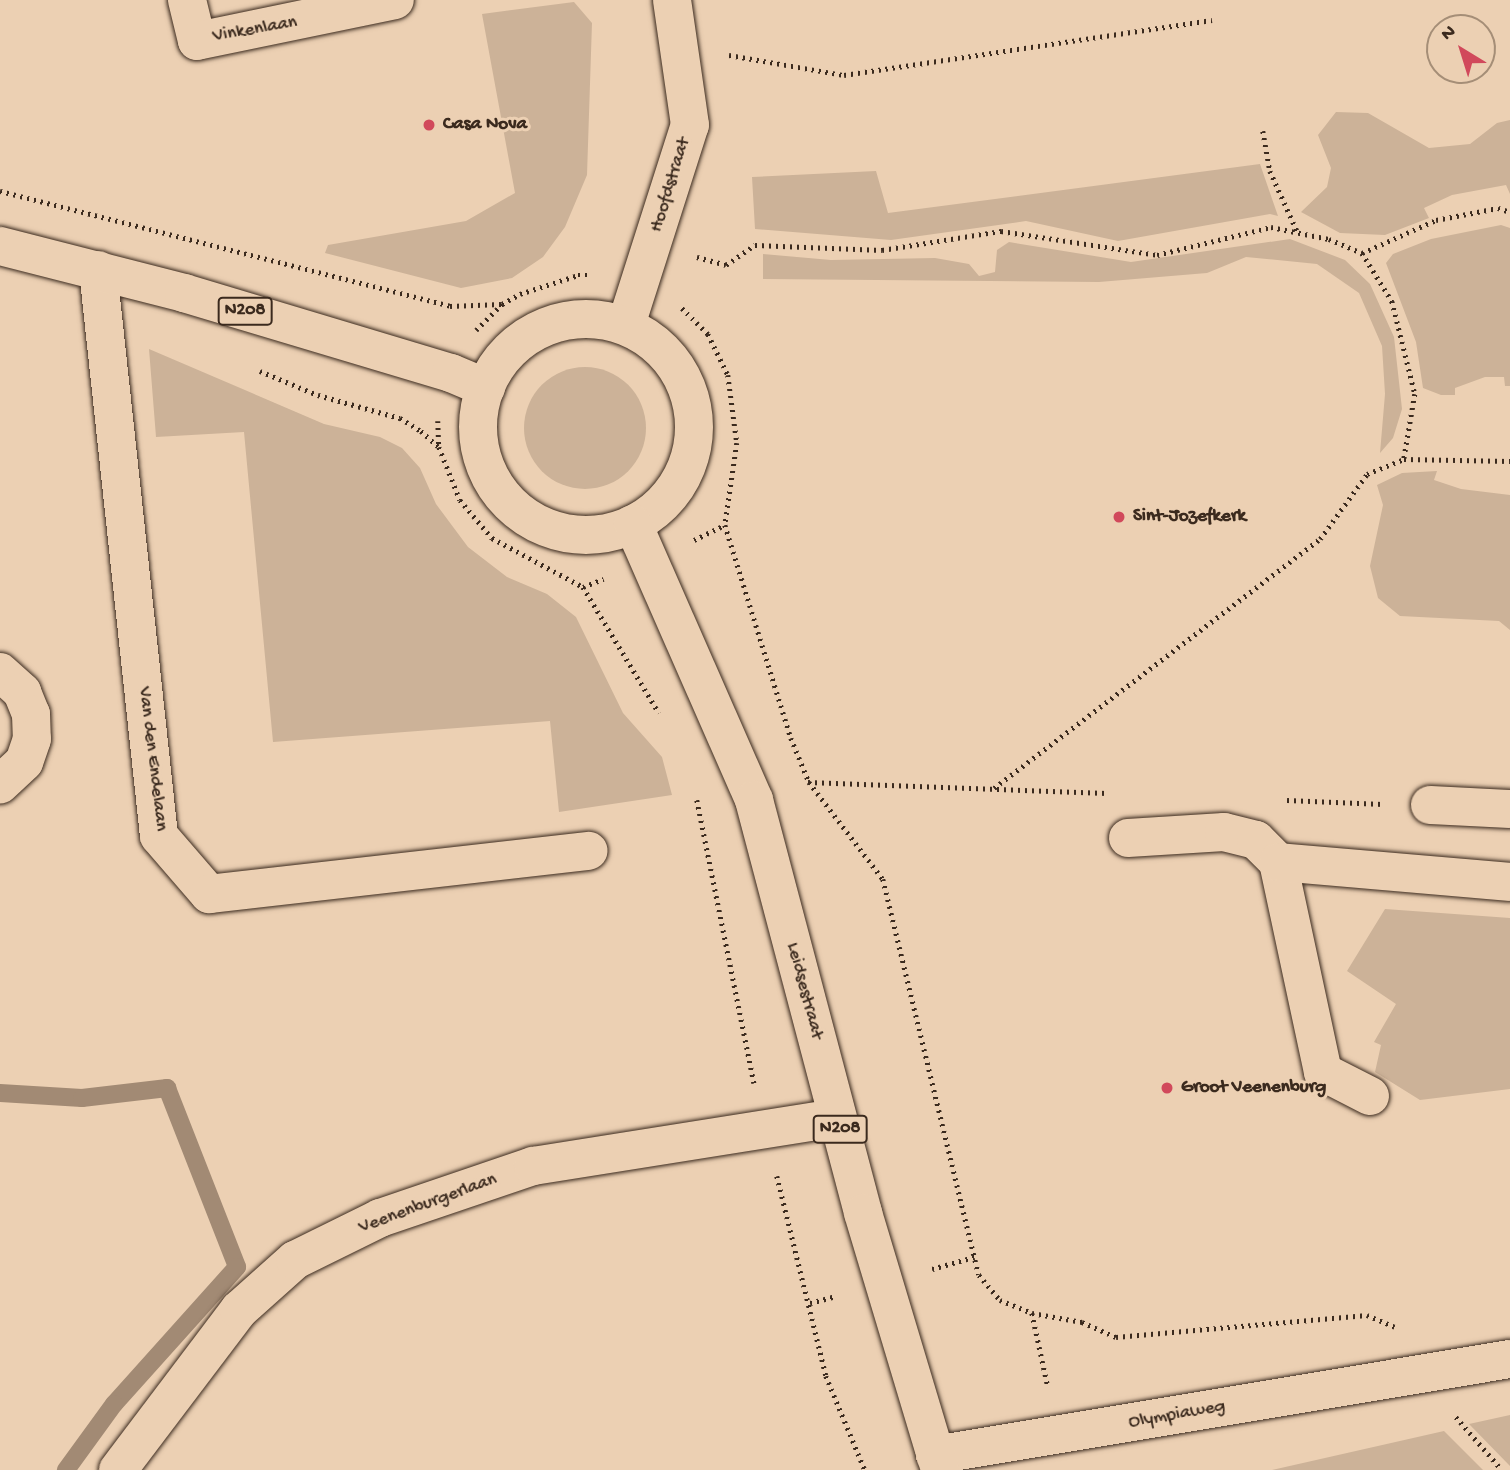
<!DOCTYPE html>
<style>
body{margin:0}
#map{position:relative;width:1510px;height:1470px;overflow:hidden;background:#ecd0b3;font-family:"Gochi Hand",sans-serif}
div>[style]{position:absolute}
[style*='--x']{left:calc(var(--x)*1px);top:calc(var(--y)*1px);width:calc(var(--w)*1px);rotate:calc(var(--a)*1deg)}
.green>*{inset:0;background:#ccb298}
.round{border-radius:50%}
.stream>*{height:18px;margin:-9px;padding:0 9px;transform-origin:9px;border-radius:9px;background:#a28a74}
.path>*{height:4.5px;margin-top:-2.25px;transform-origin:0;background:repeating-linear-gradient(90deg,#3b2a1e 0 2px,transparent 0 7px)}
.roads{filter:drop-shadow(0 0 2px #3b2a1e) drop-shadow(0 0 2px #3b2a1e)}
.minor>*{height:38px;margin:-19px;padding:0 19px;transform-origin:19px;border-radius:19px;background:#ecd0b3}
.secondary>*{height:38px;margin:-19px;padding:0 19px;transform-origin:19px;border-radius:19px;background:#ecd0b3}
.primary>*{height:38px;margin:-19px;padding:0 19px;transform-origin:19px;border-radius:19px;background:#ecd0b3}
.primary>.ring{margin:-19px;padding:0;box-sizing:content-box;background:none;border:38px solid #ecd0b3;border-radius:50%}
.dots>*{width:19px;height:19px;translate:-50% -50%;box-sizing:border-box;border:4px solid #ecd0b3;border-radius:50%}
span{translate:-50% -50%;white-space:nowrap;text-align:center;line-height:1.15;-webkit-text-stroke:6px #ecd0b3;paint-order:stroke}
.shield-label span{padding:2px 5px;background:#ecd0b3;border:2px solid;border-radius:5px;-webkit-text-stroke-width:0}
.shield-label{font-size:18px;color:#3b2a1e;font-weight:700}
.street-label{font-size:19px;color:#3b2a1e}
.poi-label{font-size:19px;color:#3b2a1e;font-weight:700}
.left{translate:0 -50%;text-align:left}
.north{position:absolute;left:1426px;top:14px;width:70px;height:70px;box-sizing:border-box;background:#ecd0b3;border:2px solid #a58e77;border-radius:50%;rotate:322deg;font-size:19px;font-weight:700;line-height:28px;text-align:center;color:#3b2a1e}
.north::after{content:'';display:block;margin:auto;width:24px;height:32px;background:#d1495b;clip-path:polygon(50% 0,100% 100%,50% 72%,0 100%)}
</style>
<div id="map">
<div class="green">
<div style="clip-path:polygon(574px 2px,592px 23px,587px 175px,565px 227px,543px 257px,512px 278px,461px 288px,325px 253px,328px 245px,466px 221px,515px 193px,482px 14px)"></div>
<div style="clip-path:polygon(1336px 112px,1368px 113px,1429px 148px,1470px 144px,1497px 123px,1510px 120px,1510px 194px,1506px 185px,1452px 195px,1424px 208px,1429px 218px,1385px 235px,1340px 233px,1301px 212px,1327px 187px,1331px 168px,1318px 135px)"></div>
<div style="clip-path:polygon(1260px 164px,1278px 216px,1270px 214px,1118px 241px,1026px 221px,891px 240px,755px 229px,752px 177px,876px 171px,888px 213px)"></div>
<div style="clip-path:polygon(1501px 225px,1510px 228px,1510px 386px,1505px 386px,1504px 377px,1485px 377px,1455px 388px,1455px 395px,1441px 395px,1423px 388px,1416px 342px,1386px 263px,1393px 254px,1431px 239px)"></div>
<div style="clip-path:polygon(1290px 239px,1345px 260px,1370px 284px,1394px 337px,1402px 409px,1393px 438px,1380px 453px,1385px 394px,1382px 346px,1359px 293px,1317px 264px,1246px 257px,1207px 273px,1099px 282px,763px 279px,763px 254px,831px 260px,935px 258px,969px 264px,979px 276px,995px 272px,997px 250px,1009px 242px,1131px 262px)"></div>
<div style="clip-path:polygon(149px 349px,324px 424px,380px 437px,402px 448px,420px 468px,436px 504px,468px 547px,507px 577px,547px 594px,576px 617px,623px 713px,662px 757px,672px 795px,559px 812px,550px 721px,273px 742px,244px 432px,156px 437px)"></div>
<div class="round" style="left:524px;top:367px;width:122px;height:122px"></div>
<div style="clip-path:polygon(1437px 471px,1434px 480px,1461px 489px,1510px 495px,1510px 630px,1499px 621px,1400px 616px,1378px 598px,1370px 566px,1383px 505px,1377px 485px,1402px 473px)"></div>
<div style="clip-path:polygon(1385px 909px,1510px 918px,1510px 1089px,1420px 1100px,1375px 1072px,1381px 1045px,1374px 1042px,1396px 1004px,1347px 971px)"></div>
<div style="clip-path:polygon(1510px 1415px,1510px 1466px,1469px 1424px)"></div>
<div style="clip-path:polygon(1444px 1431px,1483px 1470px,1272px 1470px)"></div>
</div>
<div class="stream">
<div style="--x:0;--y:1093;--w:82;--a:3.5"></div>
<div style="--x:82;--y:1098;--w:86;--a:-6.7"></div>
<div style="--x:167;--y:1088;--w:192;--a:68.6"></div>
<div style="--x:237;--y:1267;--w:184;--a:131.9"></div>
<div style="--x:114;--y:1404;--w:82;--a:126"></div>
</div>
<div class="path">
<div style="--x:729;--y:55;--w:117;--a:9.9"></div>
<div style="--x:844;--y:75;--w:372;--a:-8.5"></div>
<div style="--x:1263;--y:131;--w:41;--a:80.1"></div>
<div style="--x:1270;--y:171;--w:68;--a:65.7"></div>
<div style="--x:0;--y:191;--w:464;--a:14.3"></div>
<div style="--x:450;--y:306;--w:51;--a:-2.2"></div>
<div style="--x:1362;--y:253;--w:81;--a:-24"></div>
<div style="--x:1436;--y:220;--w:63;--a:-11"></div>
<div style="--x:1498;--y:208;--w:13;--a:18"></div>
<div style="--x:697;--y:257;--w:30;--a:15"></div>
<div style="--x:726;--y:265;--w:35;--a:-35"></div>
<div style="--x:755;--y:245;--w:127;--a:2.3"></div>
<div style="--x:882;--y:250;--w:121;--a:-9.1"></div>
<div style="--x:1001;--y:231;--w:158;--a:8.7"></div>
<div style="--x:1157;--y:255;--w:117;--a:-13.8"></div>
<div style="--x:1271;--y:227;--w:59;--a:11.7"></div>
<div style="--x:1329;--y:239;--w:36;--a:23"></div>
<div style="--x:1362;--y:253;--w:57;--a:58"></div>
<div style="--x:1392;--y:301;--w:96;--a:76.1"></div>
<div style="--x:1415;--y:394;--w:66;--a:99.6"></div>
<div style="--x:682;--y:308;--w:37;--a:45"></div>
<div style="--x:708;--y:334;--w:46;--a:64"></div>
<div style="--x:728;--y:375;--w:69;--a:82.5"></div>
<div style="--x:737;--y:443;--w:83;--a:98.3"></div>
<div style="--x:725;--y:525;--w:223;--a:72.8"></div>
<div style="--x:791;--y:738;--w:48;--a:67.8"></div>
<div style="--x:809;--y:782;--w:122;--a:52.7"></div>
<div style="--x:883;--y:879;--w:407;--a:76.4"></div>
<div style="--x:979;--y:1275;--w:33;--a:50"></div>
<div style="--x:1000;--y:1300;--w:35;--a:22"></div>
<div style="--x:1032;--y:1313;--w:76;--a:77.8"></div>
<div style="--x:476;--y:330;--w:37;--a:-45"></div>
<div style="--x:502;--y:304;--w:21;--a:-29"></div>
<div style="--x:520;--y:294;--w:61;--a:-18.1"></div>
<div style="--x:578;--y:275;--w:12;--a:0"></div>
<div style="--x:260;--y:371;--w:63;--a:22.5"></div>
<div style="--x:318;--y:395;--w:85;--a:15.7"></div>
<div style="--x:400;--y:418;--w:25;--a:32"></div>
<div style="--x:421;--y:431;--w:24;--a:42"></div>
<div style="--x:439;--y:447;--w:57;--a:68.4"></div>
<div style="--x:460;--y:500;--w:50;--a:49.9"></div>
<div style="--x:492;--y:538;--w:103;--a:28.3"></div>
<div style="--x:583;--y:587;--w:147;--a:58.9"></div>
<div style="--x:438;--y:421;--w:26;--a:88"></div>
<div style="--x:694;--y:540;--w:34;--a:-26"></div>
<div style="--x:583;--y:587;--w:22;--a:-22"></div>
<div style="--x:808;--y:782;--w:299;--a:2.1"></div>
<div style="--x:994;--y:788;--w:410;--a:-37.4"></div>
<div style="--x:1320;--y:539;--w:80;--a:-54.1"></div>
<div style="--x:1367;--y:474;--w:40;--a:-22"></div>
<div style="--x:1404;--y:459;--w:106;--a:1.1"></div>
<div style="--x:697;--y:800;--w:289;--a:78.6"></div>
<div style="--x:1287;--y:800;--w:96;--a:2.4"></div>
<div style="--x:777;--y:1176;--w:206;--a:76.2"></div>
<div style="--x:826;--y:1376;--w:102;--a:67.5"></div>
<div style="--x:932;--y:1269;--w:44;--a:-15.9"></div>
<div style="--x:810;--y:1303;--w:27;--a:-15"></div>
<div style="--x:1032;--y:1313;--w:51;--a:10.2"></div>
<div style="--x:1082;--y:1322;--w:37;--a:24"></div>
<div style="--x:1116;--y:1337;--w:252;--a:-5"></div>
<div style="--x:1367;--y:1315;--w:30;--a:23"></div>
<div style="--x:1456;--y:1417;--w:70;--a:49"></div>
</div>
<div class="roads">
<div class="minor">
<div style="--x:187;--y:0;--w:42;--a:76.3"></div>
<div style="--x:197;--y:41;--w:202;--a:-11.7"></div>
<div style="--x:98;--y:270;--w:569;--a:83.85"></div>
<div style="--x:159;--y:836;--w:77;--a:49.2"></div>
<div style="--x:209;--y:894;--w:382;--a:-6.5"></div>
<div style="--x:626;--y:325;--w:210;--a:-72.3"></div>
<div style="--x:690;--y:125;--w:126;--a:-98.2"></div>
<div style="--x:0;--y:672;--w:30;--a:42"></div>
<div style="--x:22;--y:692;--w:24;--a:68"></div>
<div style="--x:31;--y:714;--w:25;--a:88"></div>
<div style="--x:32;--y:739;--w:24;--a:109"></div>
<div style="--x:24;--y:762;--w:33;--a:137"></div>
<div style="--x:1430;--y:805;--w:80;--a:2.9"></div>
<div style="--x:1128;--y:838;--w:96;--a:-3.6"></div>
<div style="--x:1224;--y:832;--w:33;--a:14"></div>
<div style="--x:1256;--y:840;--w:31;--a:45"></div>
<div style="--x:1370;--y:1096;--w:53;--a:-152.9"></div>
<div style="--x:1323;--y:1072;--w:215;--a:-102.1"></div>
<div style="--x:1278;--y:862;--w:233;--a:4.9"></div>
<div style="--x:118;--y:1470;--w:201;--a:-52.9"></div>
<div style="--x:239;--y:1310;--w:75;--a:-41.8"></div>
<div style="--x:295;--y:1260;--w:95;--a:-26.3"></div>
<div style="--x:380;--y:1218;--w:162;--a:-18.8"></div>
<div style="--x:533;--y:1166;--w:308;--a:-9"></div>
</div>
<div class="secondary">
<div style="--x:935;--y:1455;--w:583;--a:-9.48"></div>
</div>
<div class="primary">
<div style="--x:0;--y:246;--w:190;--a:14.3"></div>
<div style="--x:184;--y:293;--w:279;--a:16.7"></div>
<div style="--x:451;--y:373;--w:38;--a:23"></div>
<div class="ring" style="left:478px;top:319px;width:178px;height:178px"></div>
<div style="--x:633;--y:524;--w:301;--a:66.3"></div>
<div style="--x:754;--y:800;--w:427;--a:75.2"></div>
<div style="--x:863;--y:1213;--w:268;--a:73.3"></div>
</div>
</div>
<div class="dots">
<div style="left:429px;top:125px;background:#d1495b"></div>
<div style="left:1119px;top:517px;background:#d1495b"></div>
<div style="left:1167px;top:1088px;background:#d1495b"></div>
</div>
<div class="shield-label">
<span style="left:245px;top:311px">N208</span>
<span style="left:840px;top:1129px">N208</span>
</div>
<div class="street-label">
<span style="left:255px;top:30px;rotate:-10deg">Vinkenlaan</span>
<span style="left:671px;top:185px;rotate:-73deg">Hoofdstraat</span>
<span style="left:152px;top:759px;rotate:83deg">Van den Endelaan</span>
<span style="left:804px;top:991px;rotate:75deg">Leidsestraat</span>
<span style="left:428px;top:1204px;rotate:-20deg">Veenenburgerlaan</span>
<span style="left:1177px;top:1415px;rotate:-10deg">Olympiaweg</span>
</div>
<div class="poi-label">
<span class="left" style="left:443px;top:125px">Casa Nova</span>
<span class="left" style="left:1133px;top:517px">Sint-Jozefkerk</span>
<span class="left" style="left:1181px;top:1088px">Groot Veenenburg</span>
</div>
<div class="north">N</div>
</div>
